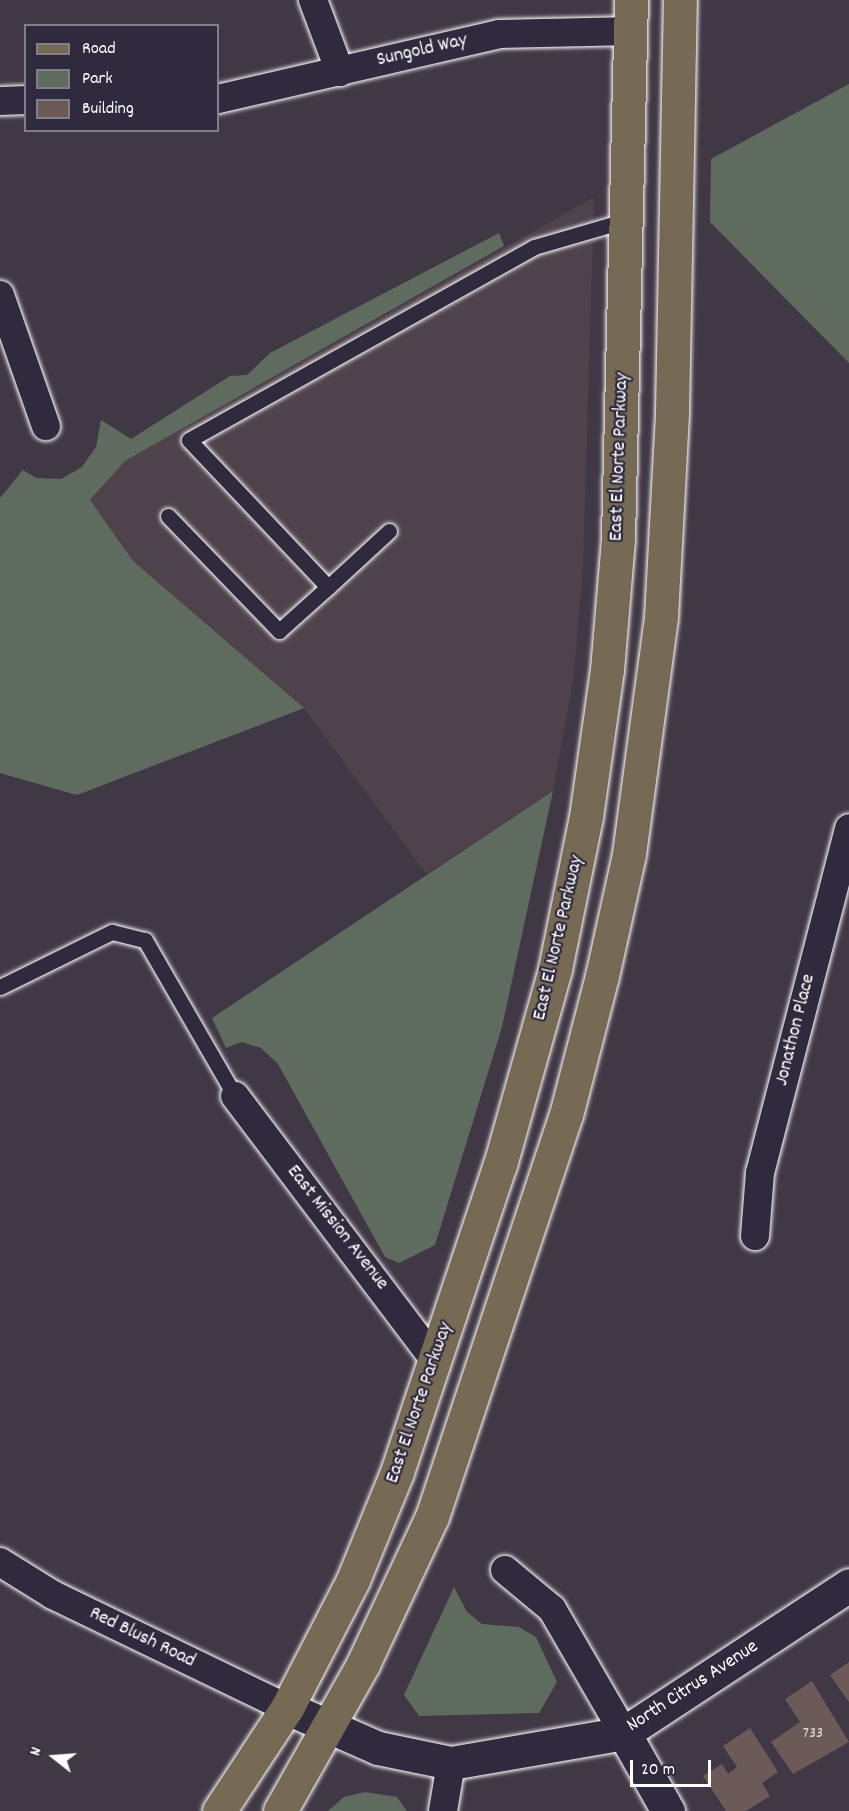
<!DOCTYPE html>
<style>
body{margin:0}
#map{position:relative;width:849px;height:1811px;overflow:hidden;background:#413845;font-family:Dekko,sans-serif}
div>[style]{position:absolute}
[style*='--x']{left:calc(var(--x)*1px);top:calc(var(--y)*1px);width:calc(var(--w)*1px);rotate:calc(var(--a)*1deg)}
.built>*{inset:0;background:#4e424b}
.green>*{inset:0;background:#606b60}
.building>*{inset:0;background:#6c5a59}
.roads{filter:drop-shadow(0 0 2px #fff) drop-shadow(0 0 2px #fff)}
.lane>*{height:15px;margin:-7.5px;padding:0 7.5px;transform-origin:7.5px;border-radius:7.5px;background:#2f2a3d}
.street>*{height:28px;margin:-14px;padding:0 14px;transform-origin:14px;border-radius:14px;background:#2f2a3d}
.secondary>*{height:33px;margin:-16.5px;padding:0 16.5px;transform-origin:16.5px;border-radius:16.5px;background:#2f2a3d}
.primary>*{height:33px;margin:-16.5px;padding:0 16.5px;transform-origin:16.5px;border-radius:16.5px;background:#776a54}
span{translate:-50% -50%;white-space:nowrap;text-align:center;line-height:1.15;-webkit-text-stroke:4.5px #2f2a3d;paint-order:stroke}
.number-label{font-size:16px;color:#dad6d6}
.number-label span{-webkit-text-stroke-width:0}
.street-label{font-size:20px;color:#fff}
.legend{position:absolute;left:24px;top:24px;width:195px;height:108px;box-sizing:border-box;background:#2f2a3d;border:2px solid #827f8b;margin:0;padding:8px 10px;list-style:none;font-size:18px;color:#fff}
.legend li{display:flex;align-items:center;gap:12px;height:30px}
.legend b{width:30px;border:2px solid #827f8b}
.north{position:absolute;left:24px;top:1727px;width:60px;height:60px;-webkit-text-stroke:4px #2f2a3d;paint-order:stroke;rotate:287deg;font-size:16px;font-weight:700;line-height:24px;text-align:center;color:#fff}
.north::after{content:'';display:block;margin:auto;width:21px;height:27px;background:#fff;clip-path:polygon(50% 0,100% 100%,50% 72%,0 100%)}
.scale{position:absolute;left:630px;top:1760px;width:81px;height:27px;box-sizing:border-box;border:3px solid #fff;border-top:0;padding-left:8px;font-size:18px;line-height:21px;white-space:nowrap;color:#fff;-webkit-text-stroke:4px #2f2a3d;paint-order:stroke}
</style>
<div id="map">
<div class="built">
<div style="clip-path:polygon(594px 197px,583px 568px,573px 682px,553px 791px,426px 874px,304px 708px,133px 561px,90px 501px,125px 461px)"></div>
</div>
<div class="green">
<div style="clip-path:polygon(849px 84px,849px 363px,710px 222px,711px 159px)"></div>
<div style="clip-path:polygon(499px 233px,504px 246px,125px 461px,90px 500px,133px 561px,304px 708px,77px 795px,0 773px,0 498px,23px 470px,36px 478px,61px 479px,82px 467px,96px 447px,101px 420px,131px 439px,230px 376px,247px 375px,270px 353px)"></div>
<div style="clip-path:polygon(553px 791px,502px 1027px,435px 1245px,399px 1263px,385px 1257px,278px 1064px,261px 1048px,242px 1042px,226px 1048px,212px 1018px)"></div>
<div style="clip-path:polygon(454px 1587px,467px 1612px,482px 1624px,519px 1627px,536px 1637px,557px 1682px,539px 1713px,419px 1716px,404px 1695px)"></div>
<div style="clip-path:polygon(365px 1792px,397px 1797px,407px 1811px,328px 1811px,344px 1797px)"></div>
</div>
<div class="building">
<div style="clip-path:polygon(849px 1662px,849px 1702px,830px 1675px)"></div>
<div style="clip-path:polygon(812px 1681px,849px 1742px,793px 1774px,771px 1742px,800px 1722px,785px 1699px)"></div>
<div style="clip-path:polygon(750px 1728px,778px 1772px,762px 1783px,770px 1796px,746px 1811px,726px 1811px,703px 1776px,722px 1764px,728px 1774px,737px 1767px,723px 1746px)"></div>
</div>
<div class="roads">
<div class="lane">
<div style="--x:168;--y:516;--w:160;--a:46"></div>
<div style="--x:279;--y:631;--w:66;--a:-41.9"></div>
<div style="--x:389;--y:531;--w:83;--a:137.4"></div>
<div style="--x:328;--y:587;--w:202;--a:-133.4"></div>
<div style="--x:189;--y:440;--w:395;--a:-29.2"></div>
<div style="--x:534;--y:247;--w:97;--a:-16.2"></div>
<div style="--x:0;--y:987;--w:125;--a:-26.2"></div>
<div style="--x:112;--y:932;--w:34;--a:14"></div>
<div style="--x:145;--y:940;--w:180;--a:60"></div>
</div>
<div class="street">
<div style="--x:313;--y:0;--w:77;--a:69.4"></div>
<div style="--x:218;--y:99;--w:289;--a:-13"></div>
<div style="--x:500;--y:34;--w:131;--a:-1.3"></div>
<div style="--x:0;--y:101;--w:26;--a:-2"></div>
<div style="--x:0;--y:295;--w:139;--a:70.7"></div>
<div style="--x:235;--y:1096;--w:333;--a:52.9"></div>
<div style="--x:755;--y:1236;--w:63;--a:-85.5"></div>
<div style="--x:760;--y:1173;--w:356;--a:-75.5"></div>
<div style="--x:0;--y:1562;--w:62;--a:31.9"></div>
<div style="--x:53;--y:1595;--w:260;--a:25.8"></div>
<div style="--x:505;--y:1570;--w:61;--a:39.7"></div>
<div style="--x:552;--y:1609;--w:143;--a:59.9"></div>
<div style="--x:443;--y:1811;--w:49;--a:-80.5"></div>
</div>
<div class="secondary">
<div style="--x:287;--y:1708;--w:99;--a:23.7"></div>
<div style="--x:378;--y:1748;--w:75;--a:11.6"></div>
<div style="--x:451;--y:1763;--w:176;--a:-9.8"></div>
<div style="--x:624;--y:1733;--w:269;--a:-33.3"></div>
<div style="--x:624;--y:1733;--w:90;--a:60.6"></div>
</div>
<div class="primary">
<div style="--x:219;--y:1811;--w:123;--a:-56.6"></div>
<div style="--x:287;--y:1708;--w:144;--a:-62.7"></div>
<div style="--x:353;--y:1580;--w:117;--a:-67.8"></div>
<div style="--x:397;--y:1472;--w:324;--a:-71.5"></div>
<div style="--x:500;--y:1165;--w:204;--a:-74.3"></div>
<div style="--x:555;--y:969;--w:155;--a:-78.5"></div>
<div style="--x:586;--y:817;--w:148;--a:-81.9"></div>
<div style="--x:607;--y:670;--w:132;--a:-85.2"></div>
<div style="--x:618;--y:538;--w:538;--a:-88.62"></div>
<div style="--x:280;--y:1811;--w:169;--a:-60.5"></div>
<div style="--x:363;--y:1664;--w:162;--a:-64.9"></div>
<div style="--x:432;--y:1517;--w:424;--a:-71.6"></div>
<div style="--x:566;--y:1115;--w:144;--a:-75.5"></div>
<div style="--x:602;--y:976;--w:125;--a:-77.5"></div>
<div style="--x:629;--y:854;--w:239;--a:-82.3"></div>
<div style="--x:661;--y:617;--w:206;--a:-86.9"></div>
<div style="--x:672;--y:411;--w:411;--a:-88.9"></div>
</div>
</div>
<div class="number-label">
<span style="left:813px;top:1734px">733</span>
</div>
<div class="street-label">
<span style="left:422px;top:51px;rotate:-13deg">Sungold Way</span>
<span style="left:620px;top:457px;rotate:-88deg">East El Norte Parkway</span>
<span style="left:559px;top:938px;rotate:-77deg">East El Norte Parkway</span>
<span style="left:796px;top:1030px;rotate:-76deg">Jonathon Place</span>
<span style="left:337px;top:1228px;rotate:52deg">East Mission Avenue</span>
<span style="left:420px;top:1403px;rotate:-71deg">East El Norte Parkway</span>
<span style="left:142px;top:1638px;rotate:26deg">Red Blush Road</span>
<span style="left:693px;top:1687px;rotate:-33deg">North Citrus Avenue</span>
</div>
<ul class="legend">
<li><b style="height:8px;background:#776a54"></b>Road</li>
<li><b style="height:16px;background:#606b60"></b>Park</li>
<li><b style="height:16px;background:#6c5a59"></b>Building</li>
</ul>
<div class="north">N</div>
<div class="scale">20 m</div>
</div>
